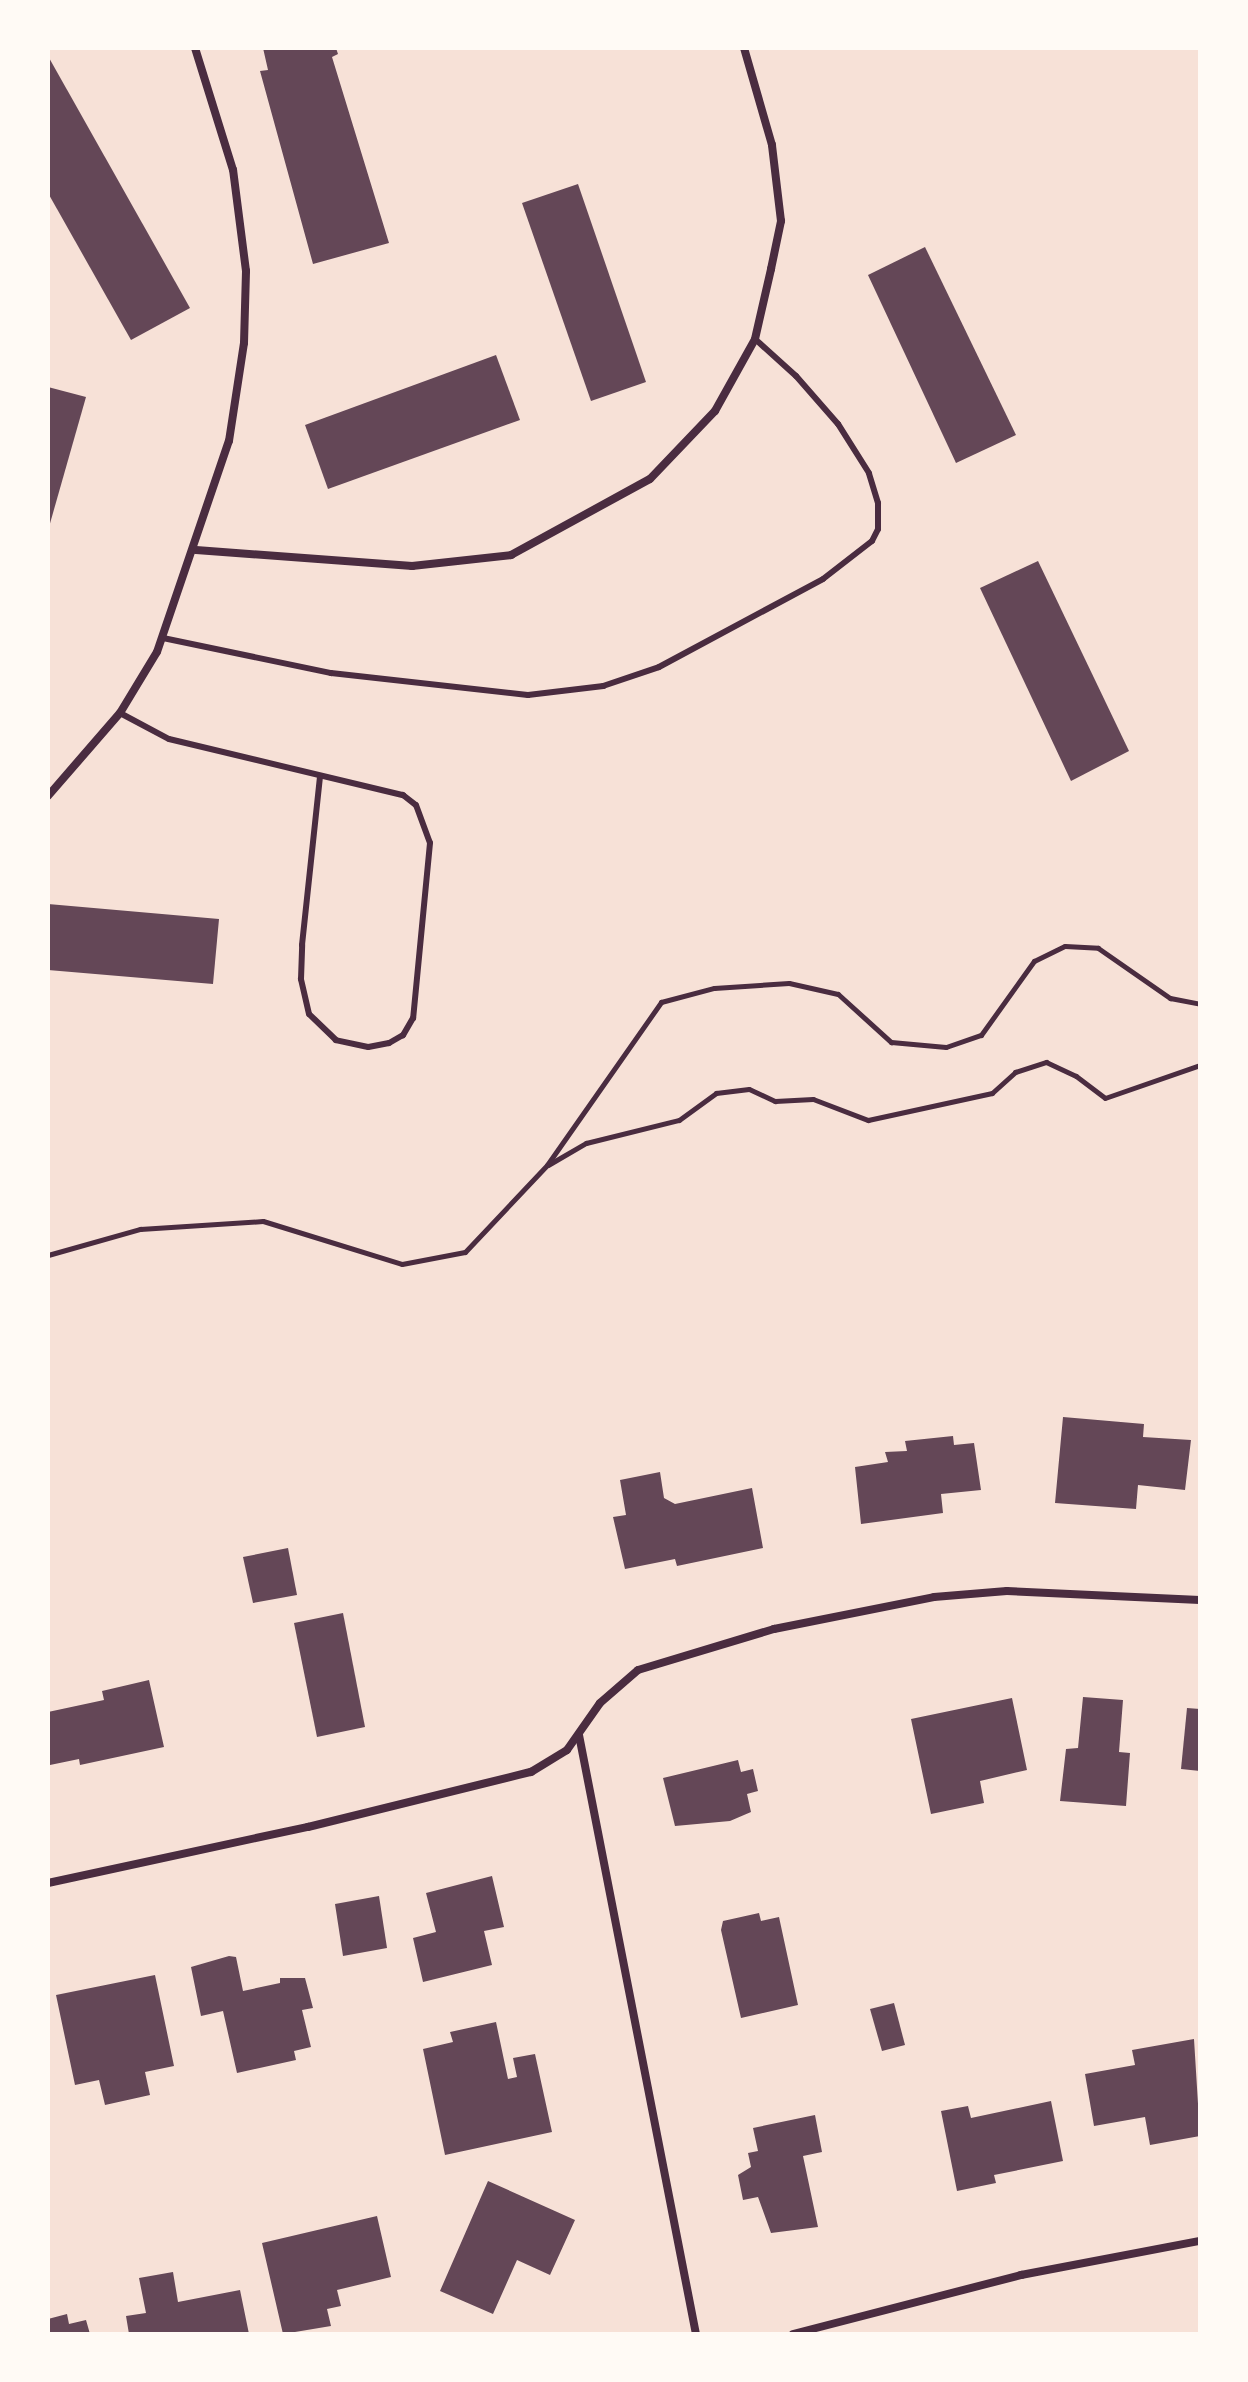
<!DOCTYPE html>
<style>
body{margin:0}
#map{position:relative;width:1248px;height:2382px;overflow:hidden;background:#f7e1d7;font-family:Manrope,sans-serif}
div>[style]{position:absolute}
[style*='--x']{left:calc(var(--x)*1px);top:calc(var(--y)*1px);width:calc(var(--w)*1px);rotate:calc(var(--a)*1deg)}
.building>*{inset:0;background:#644757}
.path>*{height:5px;margin:-2.5px;padding:0 2.5px;transform-origin:2.5px;border-radius:2.5px;background:#4a2c40}
.service>*{height:6px;margin:-3px;padding:0 3px;transform-origin:3px;border-radius:3px;background:#4a2c40}
.minor>*{height:8px;margin:-4px;padding:0 4px;transform-origin:4px;border-radius:4px;background:#4a2c40}
span{translate:-50% -50%;white-space:nowrap;text-align:center;line-height:1.15;-webkit-text-stroke:8px #fffaf5;paint-order:stroke}
.frame{position:absolute;inset:0;border:50px solid #fffaf5;pointer-events:none}
</style>
<div id="map">
<div class="building">
<div style="clip-path:polygon(263px 48px,336px 48px,338px 54px,332px 57px,389px 243px,313px 264px,260px 71px,268px 70px)"></div>
<div style="clip-path:polygon(48px 56px,190px 308px,131px 340px,48px 193px)"></div>
<div style="clip-path:polygon(578px 184px,646px 382px,591px 401px,522px 203px)"></div>
<div style="clip-path:polygon(925px 247px,1016px 435px,956px 463px,868px 275px)"></div>
<div style="clip-path:polygon(496px 355px,520px 420px,328px 489px,305px 425px)"></div>
<div style="clip-path:polygon(48px 387px,86px 397px,49px 527px,48px 527px)"></div>
<div style="clip-path:polygon(1038px 561px,1129px 751px,1071px 781px,980px 588px)"></div>
<div style="clip-path:polygon(48px 904px,219px 919px,213px 984px,48px 970px)"></div>
<div style="clip-path:polygon(1063px 1417px,1144px 1424px,1143px 1437px,1191px 1440px,1185px 1490px,1138px 1485px,1136px 1509px,1055px 1503px)"></div>
<div style="clip-path:polygon(953px 1436px,954px 1445px,974px 1443px,981px 1490px,941px 1494px,943px 1513px,861px 1524px,855px 1467px,888px 1462px,885px 1452px,907px 1451px,905px 1441px)"></div>
<div style="clip-path:polygon(660px 1472px,664px 1498px,675px 1504px,752px 1488px,763px 1548px,677px 1566px,675px 1559px,625px 1569px,613px 1517px,626px 1515px,620px 1480px)"></div>
<div style="clip-path:polygon(288px 1548px,297px 1595px,253px 1603px,243px 1557px)"></div>
<div style="clip-path:polygon(343px 1613px,365px 1727px,317px 1737px,294px 1623px)"></div>
<div style="clip-path:polygon(149px 1680px,164px 1747px,80px 1765px,79px 1759px,50px 1765px,48px 1712px,104px 1700px,102px 1691px)"></div>
<div style="clip-path:polygon(1083px 1697px,1123px 1700px,1119px 1752px,1130px 1753px,1126px 1806px,1060px 1801px,1066px 1749px,1078px 1748px)"></div>
<div style="clip-path:polygon(1012px 1698px,1027px 1770px,980px 1781px,984px 1803px,931px 1814px,911px 1719px)"></div>
<div style="clip-path:polygon(1187px 1708px,1200px 1709px,1200px 1771px,1181px 1769px)"></div>
<div style="clip-path:polygon(738px 1760px,741px 1772px,753px 1769px,758px 1791px,747px 1794px,751px 1812px,730px 1821px,675px 1826px,663px 1778px)"></div>
<div style="clip-path:polygon(492px 1876px,504px 1927px,484px 1931px,492px 1965px,423px 1982px,413px 1938px,436px 1932px,426px 1893px)"></div>
<div style="clip-path:polygon(379px 1896px,387px 1948px,343px 1956px,335px 1904px)"></div>
<div style="clip-path:polygon(759px 1913px,761px 1921px,779px 1917px,798px 2005px,741px 2018px,721px 1930px,723px 1921px)"></div>
<div style="clip-path:polygon(229px 1956px,236px 1957px,243px 1991px,280px 1983px,280px 1978px,305px 1978px,313px 2008px,302px 2010px,311px 2047px,294px 2051px,296px 2060px,237px 2073px,223px 2011px,201px 2016px,191px 1967px)"></div>
<div style="clip-path:polygon(155px 1975px,174px 2066px,145px 2072px,150px 2095px,105px 2105px,99px 2080px,75px 2085px,56px 1995px)"></div>
<div style="clip-path:polygon(894px 2003px,905px 2045px,882px 2051px,870px 2009px)"></div>
<div style="clip-path:polygon(496px 2022px,508px 2079px,517px 2077px,513px 2058px,535px 2054px,552px 2132px,445px 2155px,423px 2049px,453px 2042px,450px 2032px)"></div>
<div style="clip-path:polygon(1194px 2039px,1200px 2136px,1150px 2145px,1145px 2117px,1094px 2126px,1085px 2074px,1135px 2065px,1132px 2050px)"></div>
<div style="clip-path:polygon(1051px 2101px,1063px 2161px,994px 2175px,996px 2183px,957px 2191px,941px 2111px,968px 2106px,971px 2118px)"></div>
<div style="clip-path:polygon(815px 2115px,822px 2152px,803px 2156px,818px 2227px,771px 2233px,758px 2197px,743px 2200px,738px 2175px,751px 2167px,748px 2153px,758px 2151px,753px 2128px)"></div>
<div style="clip-path:polygon(488px 2181px,575px 2220px,550px 2275px,517px 2260px,493px 2314px,440px 2291px)"></div>
<div style="clip-path:polygon(377px 2216px,391px 2277px,337px 2290px,341px 2306px,327px 2309px,331px 2326px,283px 2334px,262px 2243px)"></div>
<div style="clip-path:polygon(173px 2272px,178px 2302px,240px 2290px,249px 2334px,129px 2334px,126px 2316px,146px 2313px,139px 2278px)"></div>
<div style="clip-path:polygon(67px 2314px,69px 2324px,86px 2320px,90px 2334px,48px 2334px,48px 2319px)"></div>
</div>
<div class="path">
<div style="--x:548;--y:1165;--w:44;--a:-30.1"></div>
<div style="--x:586;--y:1143;--w:96;--a:-13.9"></div>
<div style="--x:679;--y:1120;--w:46;--a:-36.1"></div>
<div style="--x:716;--y:1093;--w:33;--a:-7"></div>
<div style="--x:749;--y:1089;--w:29;--a:25"></div>
<div style="--x:775;--y:1101;--w:38;--a:-3"></div>
<div style="--x:813;--y:1099;--w:59;--a:20.9"></div>
<div style="--x:868;--y:1120;--w:127;--a:-12.3"></div>
<div style="--x:992;--y:1093;--w:31;--a:-42"></div>
<div style="--x:1015;--y:1072;--w:33;--a:-18"></div>
<div style="--x:1046;--y:1062;--w:33;--a:25"></div>
<div style="--x:1076;--y:1076;--w:36;--a:37"></div>
<div style="--x:1105;--y:1098;--w:101;--a:-19.2"></div>
<div style="--x:48;--y:1255;--w:96;--a:-15.8"></div>
<div style="--x:140;--y:1229;--w:123;--a:-3.7"></div>
<div style="--x:263;--y:1221;--w:145;--a:17.2"></div>
<div style="--x:402;--y:1264;--w:64;--a:-10.8"></div>
<div style="--x:465;--y:1252;--w:120;--a:-46.7"></div>
<div style="--x:547;--y:1165;--w:199;--a:-55"></div>
<div style="--x:661;--y:1002;--w:55;--a:-14.8"></div>
<div style="--x:714;--y:988;--w:75;--a:-3.8"></div>
<div style="--x:789;--y:983;--w:50;--a:12.7"></div>
<div style="--x:838;--y:994;--w:72;--a:42.2"></div>
<div style="--x:891;--y:1042;--w:55;--a:5.2"></div>
<div style="--x:946;--y:1047;--w:37;--a:-19"></div>
<div style="--x:981;--y:1035;--w:91;--a:-54.4"></div>
<div style="--x:1034;--y:961;--w:34;--a:-26"></div>
<div style="--x:1065;--y:946;--w:33;--a:3"></div>
<div style="--x:1098;--y:948;--w:88;--a:34.8"></div>
<div style="--x:1170;--y:998;--w:31;--a:11"></div>
</div>
<div class="service">
<div style="--x:163;--y:638;--w:172;--a:11.8"></div>
<div style="--x:331;--y:673;--w:198;--a:6.4"></div>
<div style="--x:528;--y:695;--w:76;--a:-6.8"></div>
<div style="--x:603;--y:686;--w:59;--a:-18.7"></div>
<div style="--x:659;--y:667;--w:186;--a:-28.2"></div>
<div style="--x:823;--y:579;--w:62;--a:-37.8"></div>
<div style="--x:872;--y:541;--w:13;--a:-63"></div>
<div style="--x:878;--y:529;--w:26;--a:-90"></div>
<div style="--x:878;--y:503;--w:31;--a:-107"></div>
<div style="--x:869;--y:473;--w:58;--a:-122.3"></div>
<div style="--x:838;--y:424;--w:64;--a:-131.2"></div>
<div style="--x:796;--y:376;--w:55;--a:-137.9"></div>
<div style="--x:120;--y:713;--w:55;--a:28"></div>
<div style="--x:169;--y:739;--w:241;--a:13.5"></div>
<div style="--x:403;--y:795;--w:16;--a:38"></div>
<div style="--x:416;--y:805;--w:40;--a:69.8"></div>
<div style="--x:430;--y:843;--w:176;--a:95.5"></div>
<div style="--x:413;--y:1018;--w:20;--a:120"></div>
<div style="--x:403;--y:1035;--w:16;--a:150"></div>
<div style="--x:389;--y:1043;--w:21;--a:169"></div>
<div style="--x:368;--y:1047;--w:33;--a:-168"></div>
<div style="--x:336;--y:1040;--w:37;--a:-136"></div>
<div style="--x:309;--y:1014;--w:36;--a:-103"></div>
<div style="--x:301;--y:979;--w:34;--a:-88"></div>
<div style="--x:302;--y:945;--w:169;--a:-83.9"></div>
</div>
<div class="minor">
<div style="--x:196;--y:550;--w:217;--a:4.2"></div>
<div style="--x:412;--y:566;--w:100;--a:-6.3"></div>
<div style="--x:511;--y:555;--w:158;--a:-28.7"></div>
<div style="--x:650;--y:479;--w:94;--a:-46.3"></div>
<div style="--x:715;--y:411;--w:82;--a:-60.9"></div>
<div style="--x:755;--y:339;--w:72;--a:-77.1"></div>
<div style="--x:771;--y:269;--w:49;--a:-78.2"></div>
<div style="--x:781;--y:221;--w:77;--a:-96.8"></div>
<div style="--x:772;--y:145;--w:101;--a:-106.1"></div>
<div style="--x:48;--y:796;--w:110;--a:-49.1"></div>
<div style="--x:120;--y:713;--w:71;--a:-58.8"></div>
<div style="--x:157;--y:652;--w:223;--a:-71.2"></div>
<div style="--x:229;--y:441;--w:99;--a:-81.3"></div>
<div style="--x:244;--y:343;--w:72;--a:-88.4"></div>
<div style="--x:246;--y:271;--w:102;--a:-97.3"></div>
<div style="--x:233;--y:170;--w:128;--a:-107.3"></div>
<div style="--x:579;--y:1735;--w:610;--a:78.95"></div>
<div style="--x:48;--y:1883;--w:266;--a:-12.2"></div>
<div style="--x:308;--y:1827;--w:230;--a:-13.9"></div>
<div style="--x:531;--y:1772;--w:42;--a:-31.4"></div>
<div style="--x:567;--y:1750;--w:57;--a:-54.9"></div>
<div style="--x:600;--y:1703;--w:50;--a:-41"></div>
<div style="--x:638;--y:1670;--w:142;--a:-16.8"></div>
<div style="--x:774;--y:1629;--w:163;--a:-11.3"></div>
<div style="--x:934;--y:1597;--w:73;--a:-4.7"></div>
<div style="--x:1007;--y:1591;--w:193;--a:2.7"></div>
<div style="--x:793;--y:2334;--w:236;--a:-14.5"></div>
<div style="--x:1021;--y:2275;--w:182;--a:-10.8"></div>
</div>
<div class="frame"></div>
</div>
